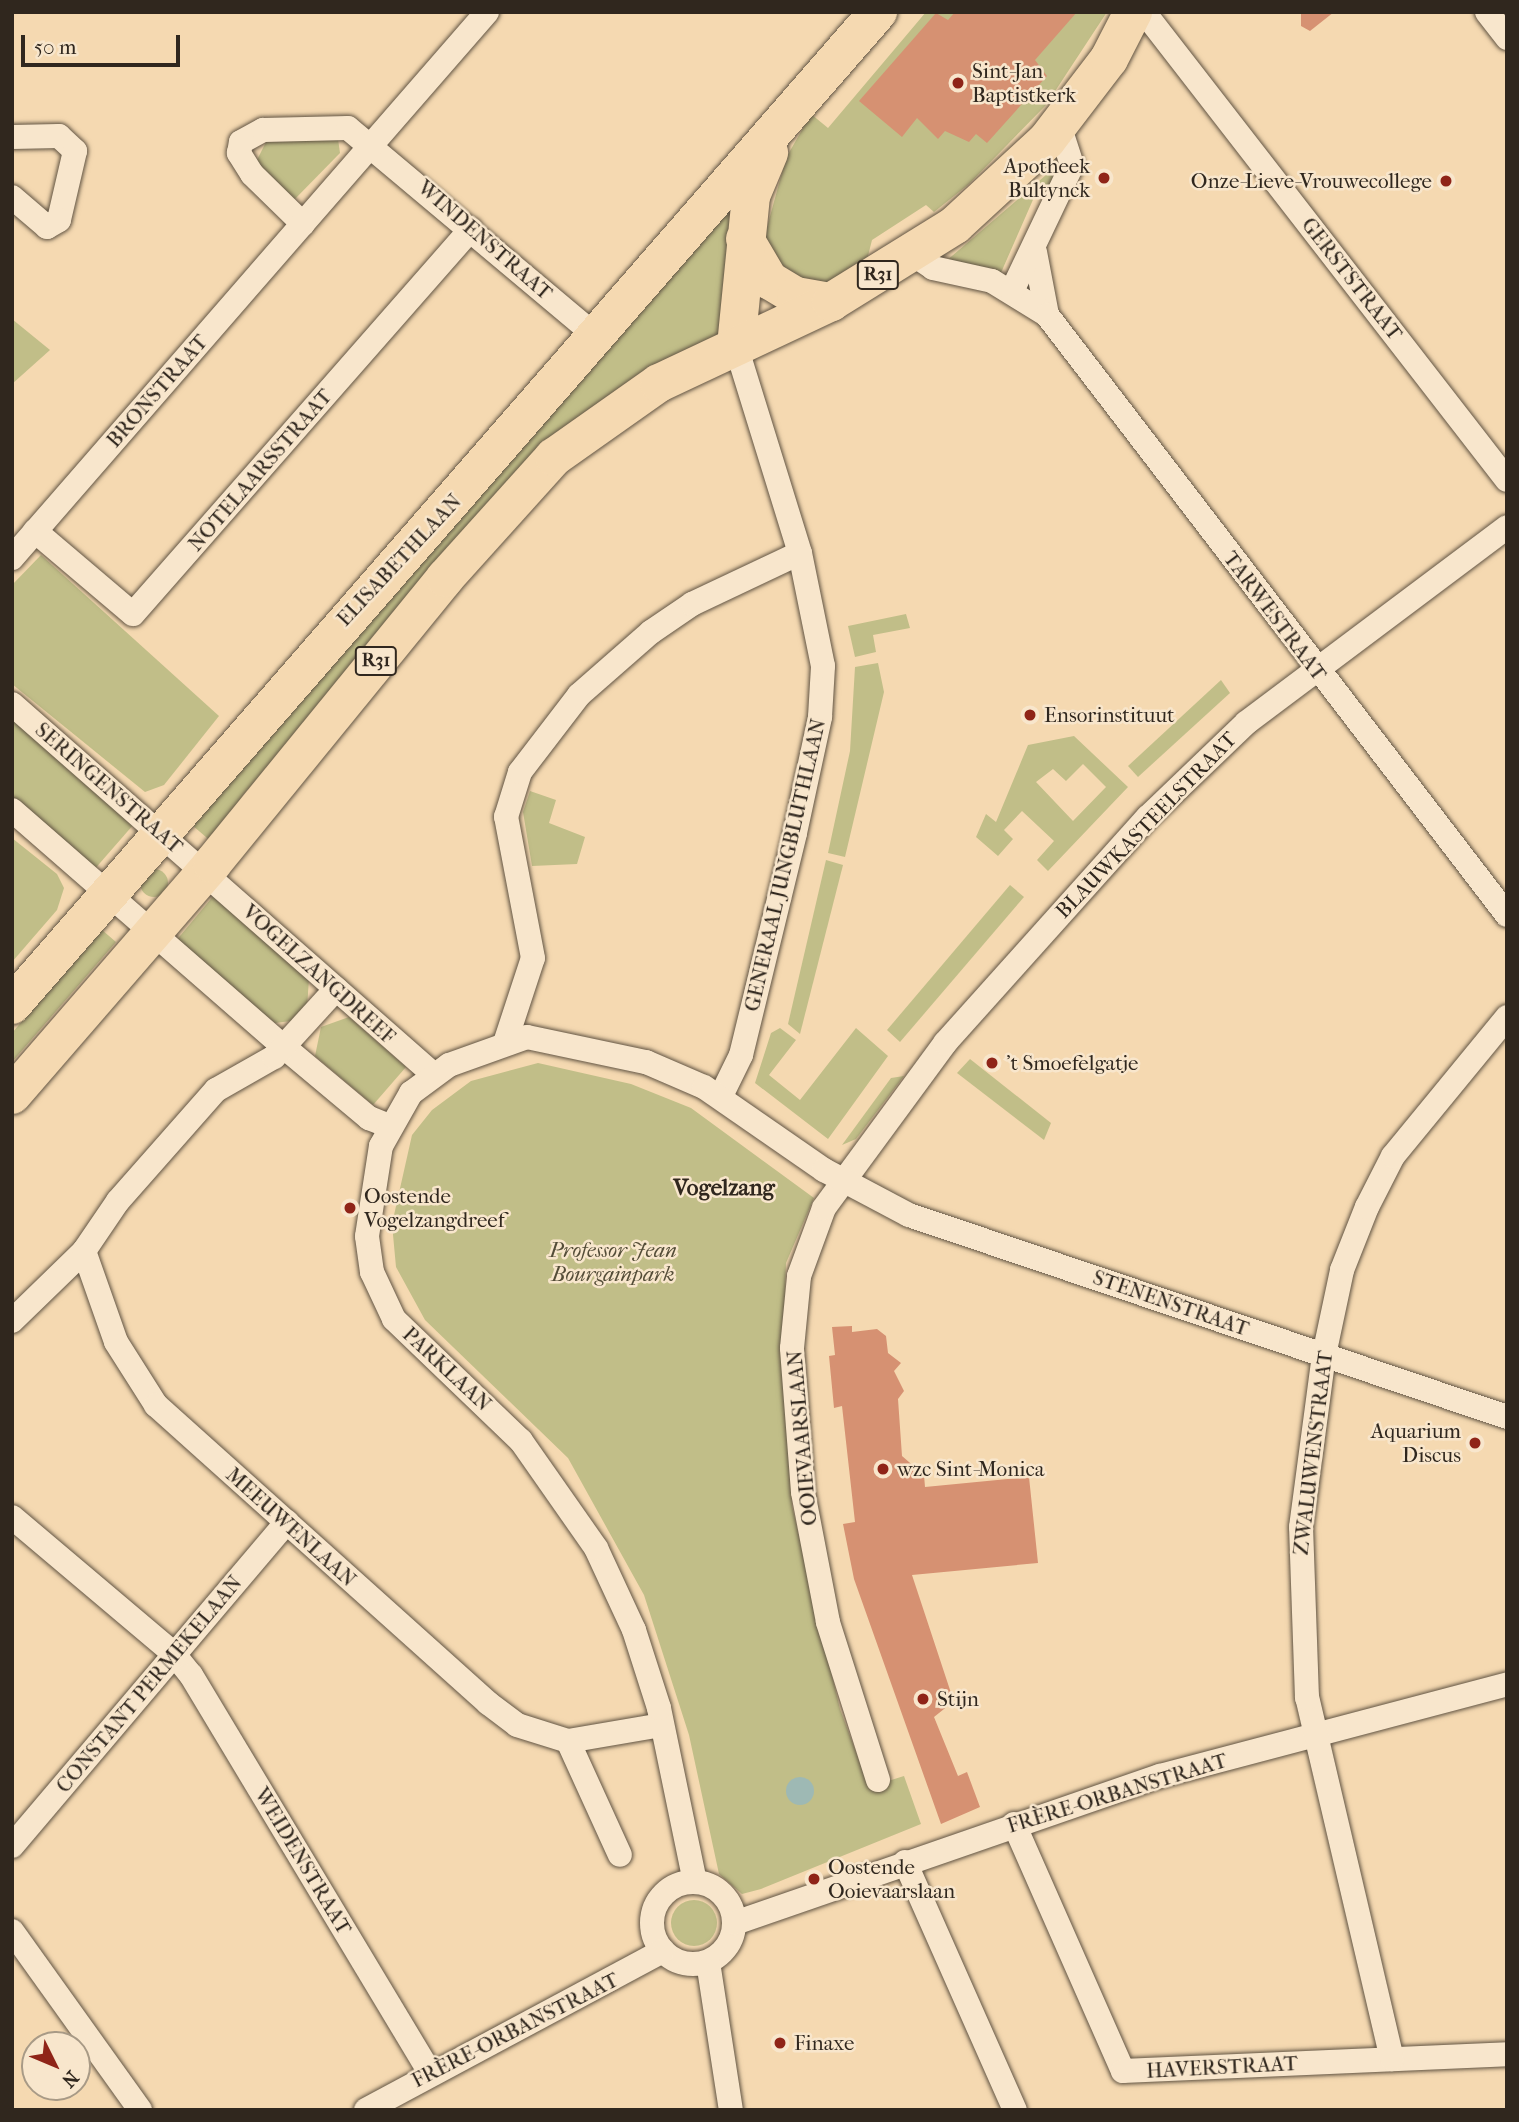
<!DOCTYPE html>
<meta charset="utf-8">
<style>
body{margin:0}
#map{position:relative;width:1519px;height:2122px;overflow:hidden;background:#f5d9b1;font-family:"IM FELL French Canon",serif}
div>[style]{position:absolute}
[style*='--x']{left:calc(var(--x)*1px);top:calc(var(--y)*1px);width:calc(var(--w)*1px);rotate:calc(var(--a)*1deg)}
.green>*{inset:0;background:#c1be88}
.round{border-radius:50%}
.water>*{inset:0;background:#9eb9b4}
.building>*{inset:0;background:#d69172}
.roads{filter:drop-shadow(0 0 2px #615443) drop-shadow(0 0 2px #615443)}
.street>*{height:24px;margin:-12px;padding:0 12px;transform-origin:12px;border-radius:12px;background:#f8e6cc}
.street>.ring{margin:-12px;padding:0;box-sizing:content-box;background:none;border:24px solid #f8e6cc;border-radius:50%}
.primary>*{height:38px;margin:-19px;padding:0 19px;transform-origin:19px;border-radius:19px;background:#f5d9b1}
.dots>*{width:19px;height:19px;translate:-50% -50%;box-sizing:border-box;border:4px solid #f8e6cc;border-radius:50%}
span{translate:-50% -50%;white-space:nowrap;text-align:center;line-height:1.15;-webkit-text-stroke:5px #f8e6cc;paint-order:stroke}
.shield-label span{padding:2px 5px;background:#f8e6cc;border:2px solid;border-radius:5px;-webkit-text-stroke-width:0}
.shield-label{font-size:19px;color:#30271e;font-weight:700}
.poi-label{font-size:21px;color:#30271e}
.left{translate:0 -50%;text-align:left}
.right{translate:-100% -50%;text-align:right}
.street-label{font-size:21px;color:#30271e}
.park-label{font-size:21px;color:#544d38;font-style:italic}
.neighbourhood-label{font-size:23px;color:#30271e;font-weight:700}
.frame{position:absolute;inset:0;border:14px solid #30271e;pointer-events:none}
.north{position:absolute;left:21px;top:2031px;width:70px;height:70px;box-sizing:border-box;background:#f8e6cc;border:2px solid #a89a86;border-radius:50%;rotate:133deg;font-size:19px;font-weight:700;line-height:28px;text-align:center;color:#30271e}
.north::after{content:'';display:block;margin:auto;width:24px;height:32px;background:#8f2418;clip-path:polygon(50% 0,100% 100%,50% 72%,0 100%)}
.scale{position:absolute;left:21px;top:35px;width:159px;height:32px;box-sizing:border-box;border:4px solid #30271e;border-top:0;padding-left:9px;font-size:21px;line-height:24px;white-space:nowrap;color:#30271e;-webkit-text-stroke:5px #f8e6cc;paint-order:stroke}
</style>
<div id="map">
<div class="green">
<div style="clip-path:polygon(926px 12px,1107px 12px,1046px 105px,969px 184px,934px 212px,926px 205px,872px 240px,867px 260px,831px 283px,789px 284px,763px 242px,786px 158px,811px 114px,828px 128px)"></div>
<div style="clip-path:polygon(338px 139px,340px 153px,293px 201px,256px 162px,266px 142px)"></div>
<div style="clip-path:polygon(1053px 169px,1051px 195px,1039px 186px,1000px 275px,945px 262px)"></div>
<div style="clip-path:polygon(733px 205px,724px 275px,726px 331px,495px 503px,243px 795px,214px 844px,192px 825px)"></div>
<div style="clip-path:polygon(12px 319px,50px 350px,12px 384px)"></div>
<div style="clip-path:polygon(41px 555px,219px 716px,164px 785px,145px 792px,12px 684px,12px 585px)"></div>
<div style="clip-path:polygon(906px 614px,910px 628px,873px 635px,876px 652px,855px 657px,848px 626px)"></div>
<div style="clip-path:polygon(878px 663px,884px 692px,845px 857px,828px 853px,850px 751px,855px 667px)"></div>
<div style="clip-path:polygon(1221px 680px,1230px 693px,1138px 777px,1128px 766px)"></div>
<div style="clip-path:polygon(12px 720px,134px 824px,93px 871px,12px 796px)"></div>
<div style="clip-path:polygon(evenodd,1074px 736px,1128px 787px,1048px 871px,1037px 860px,1054px 841px,1022px 811px,1004px 830px,1013px 839px,998px 856px,976px 837px,986px 814px,996px 822px,1028px 745px,1074px 736px,1083px 764px,1106px 787px,1073px 821px,1036px 782px,1053px 769px,1066px 781px,1083px 764px)"></div>
<div style="clip-path:polygon(530px 791px,556px 800px,549px 823px,585px 837px,577px 864px,532px 866px,523px 812px)"></div>
<div style="clip-path:polygon(12px 838px,57px 874px,64px 888px,57px 910px,12px 962px)"></div>
<div style="clip-path:polygon(826px 860px,843px 865px,800px 1034px,788px 1024px)"></div>
<div class="round" style="left:140px;top:869px;width:28px;height:28px"></div>
<div style="clip-path:polygon(1010px 885px,1024px 897px,900px 1042px,887px 1030px)"></div>
<div style="clip-path:polygon(215px 894px,309px 979px,307px 1007px,291px 1021px,275px 1023px,175px 942px)"></div>
<div style="clip-path:polygon(94px 923px,116px 942px,12px 1062px,12px 1033px,69px 966px)"></div>
<div style="clip-path:polygon(349px 1017px,406px 1067px,373px 1105px,315px 1056px,321px 1027px)"></div>
<div style="clip-path:polygon(780px 1028px,796px 1040px,769px 1075px,800px 1100px,856px 1028px,888px 1056px,828px 1139px,755px 1083px,771px 1033px)"></div>
<div style="clip-path:polygon(970px 1059px,1051px 1123px,1044px 1140px,957px 1073px)"></div>
<div style="clip-path:polygon(538px 1063px,631px 1084px,691px 1108px,814px 1198px,786px 1263px,783px 1345px,792px 1506px,840px 1709px,869px 1787px,904px 1776px,921px 1824px,761px 1889px,742px 1894px,719px 1874px,689px 1735px,644px 1595px,568px 1458px,425px 1320px,396px 1267px,392px 1224px,412px 1135px,432px 1110px,471px 1081px)"></div>
<div style="clip-path:polygon(904px 1076px,856px 1139px,842px 1145px,891px 1078px)"></div>
<div class="round" style="left:671px;top:1900px;width:46px;height:46px"></div>
</div>
<div class="water">
<div class="round" style="left:786px;top:1777px;width:28px;height:28px"></div>
</div>
<div class="building">
<div style="clip-path:polygon(955px 12px,1077px 12px,1035px 60px,1047px 76px,987px 143px,976px 134px,969px 142px,945px 131px,938px 139px,917px 118px,902px 137px,859px 101px,936px 13px,948px 20px)"></div>
<div style="clip-path:polygon(1301px 12px,1334px 12px,1310px 31px,1301px 26px)"></div>
<div style="clip-path:polygon(852px 1326px,852px 1332px,877px 1329px,886px 1336px,888px 1353px,901px 1363px,894px 1371px,904px 1391px,898px 1399px,902px 1456px,924px 1475px,925px 1487px,1029px 1477px,1038px 1563px,912px 1575px,951px 1693px,945px 1695px,949px 1705px,934px 1717px,958px 1776px,967px 1772px,980px 1807px,941px 1824px,854px 1579px,843px 1524px,855px 1522px,842px 1406px,834px 1408px,829px 1356px,835px 1355px,832px 1327px)"></div>
</div>
<div class="roads">
<div class="street">
<div style="--x:1144;--y:12;--w:592;--a:52.2"></div>
<div style="--x:1487;--y:12;--w:33;--a:52"></div>
<div style="--x:12;--y:137;--w:47;--a:-1.2"></div>
<div style="--x:59;--y:136;--w:22;--a:43"></div>
<div style="--x:75;--y:151;--w:71;--a:103.1"></div>
<div style="--x:59;--y:220;--w:14;--a:150"></div>
<div style="--x:47;--y:227;--w:46;--a:-139.4"></div>
<div style="--x:303;--y:224;--w:71;--a:-135.6"></div>
<div style="--x:252;--y:174;--w:25;--a:-122"></div>
<div style="--x:239;--y:153;--w:11;--a:-80"></div>
<div style="--x:241;--y:142;--w:25;--a:-29"></div>
<div style="--x:263;--y:130;--w:85;--a:-1.3"></div>
<div style="--x:348;--y:128;--w:325;--a:40"></div>
<div style="--x:1035;--y:252;--w:64;--a:79.2"></div>
<div style="--x:914;--y:255;--w:23;--a:34"></div>
<div style="--x:933;--y:268;--w:60;--a:12.4"></div>
<div style="--x:992;--y:281;--w:65;--a:31.7"></div>
<div style="--x:1047;--y:315;--w:756;--a:52.52"></div>
<div style="--x:1012;--y:291;--w:140;--a:-64.5"></div>
<div style="--x:1072;--y:165;--w:42;--a:-108"></div>
<div style="--x:35;--y:531;--w:128;--a:40.3"></div>
<div style="--x:133;--y:614;--w:512;--a:-48.72"></div>
<div style="--x:12;--y:558;--w:724;--a:-48.98"></div>
<div style="--x:12;--y:704;--w:562;--a:41.32"></div>
<div style="--x:12;--y:810;--w:361;--a:41.1"></div>
<div style="--x:284;--y:1047;--w:111;--a:39.9"></div>
<div style="--x:369;--y:1118;--w:22;--a:22"></div>
<div style="--x:506;--y:1040;--w:86;--a:-71.8"></div>
<div style="--x:533;--y:958;--w:144;--a:-100.8"></div>
<div style="--x:506;--y:817;--w:47;--a:-72.7"></div>
<div style="--x:520;--y:772;--w:97;--a:-52.5"></div>
<div style="--x:579;--y:695;--w:96;--a:-41.2"></div>
<div style="--x:651;--y:632;--w:50;--a:-34.3"></div>
<div style="--x:692;--y:604;--w:119;--a:-25.3"></div>
<div style="--x:721;--y:1096;--w:46;--a:-64"></div>
<div style="--x:741;--y:1055;--w:228;--a:-76.3"></div>
<div style="--x:795;--y:833;--w:119;--a:-77.8"></div>
<div style="--x:820;--y:717;--w:51;--a:-86.6"></div>
<div style="--x:823;--y:666;--w:115;--a:-101.5"></div>
<div style="--x:800;--y:553;--w:217;--a:-107.2"></div>
<div style="--x:84;--y:1251;--w:96;--a:70.6"></div>
<div style="--x:116;--y:1342;--w:75;--a:57.6"></div>
<div style="--x:156;--y:1405;--w:446;--a:41.9"></div>
<div style="--x:488;--y:1703;--w:36;--a:37"></div>
<div style="--x:517;--y:1725;--w:53;--a:17.4"></div>
<div style="--x:568;--y:1741;--w:95;--a:-9.7"></div>
<div style="--x:12;--y:1321;--w:100;--a:-44.2"></div>
<div style="--x:84;--y:1251;--w:60;--a:-55.8"></div>
<div style="--x:118;--y:1201;--w:148;--a:-48.6"></div>
<div style="--x:216;--y:1090;--w:67;--a:-29.6"></div>
<div style="--x:274;--y:1057;--w:92;--a:-47.6"></div>
<div style="--x:12;--y:1517;--w:211;--a:40.2"></div>
<div style="--x:173;--y:1653;--w:28;--a:51"></div>
<div style="--x:191;--y:1675;--w:463;--a:59"></div>
<div style="--x:568;--y:1741;--w:125;--a:65.5"></div>
<div style="--x:878;--y:1780;--w:166;--a:-107.6"></div>
<div style="--x:828;--y:1622;--w:132;--a:-100.9"></div>
<div style="--x:803;--y:1492;--w:144;--a:-94.4"></div>
<div style="--x:792;--y:1348;--w:72;--a:-84.4"></div>
<div style="--x:799;--y:1276;--w:72;--a:-69.8"></div>
<div style="--x:824;--y:1208;--w:205;--a:-53.7"></div>
<div style="--x:945;--y:1043;--w:304;--a:-48.1"></div>
<div style="--x:1148;--y:817;--w:136;--a:-43.8"></div>
<div style="--x:1246;--y:723;--w:326;--a:-36.9"></div>
<div style="--x:1014;--y:1824;--w:270;--a:66.2"></div>
<div style="--x:1123;--y:2071;--w:384;--a:-2.5"></div>
<div style="--x:12;--y:1846;--w:425;--a:-49.7"></div>
<div style="--x:905;--y:1862;--w:271;--a:66.1"></div>
<div style="--x:695;--y:1882;--w:178;--a:-101.7"></div>
<div style="--x:659;--y:1708;--w:82;--a:-107.8"></div>
<div style="--x:634;--y:1630;--w:90;--a:-114.9"></div>
<div style="--x:596;--y:1548;--w:131;--a:-125"></div>
<div style="--x:521;--y:1441;--w:176;--a:-136.2"></div>
<div style="--x:394;--y:1319;--w:52;--a:-115.1"></div>
<div style="--x:372;--y:1272;--w:36;--a:-98"></div>
<div style="--x:367;--y:1236;--w:91;--a:-81.2"></div>
<div style="--x:381;--y:1146;--w:61;--a:-60.5"></div>
<div style="--x:411;--y:1093;--w:47;--a:-36.4"></div>
<div style="--x:449;--y:1065;--w:83;--a:-19.7"></div>
<div style="--x:527;--y:1037;--w:122;--a:11.9"></div>
<div style="--x:646;--y:1062;--w:63;--a:23.3"></div>
<div style="--x:704;--y:1087;--w:146;--a:34.7"></div>
<div style="--x:824;--y:1170;--w:96;--a:27.9"></div>
<div style="--x:909;--y:1215;--w:631;--a:18.66"></div>
<div class="ring" style="left:652px;top:1882px;width:58px;height:58px"></div>
<div style="--x:735;--y:1923;--w:450;--a:-19.1"></div>
<div style="--x:1160;--y:1776;--w:359;--a:-14.8"></div>
<div style="--x:12;--y:1931;--w:220;--a:54.4"></div>
<div style="--x:708;--y:1962;--w:150;--a:81.2"></div>
<div style="--x:1392;--y:2059;--w:371;--a:-103.2"></div>
<div style="--x:1307;--y:1698;--w:171;--a:-92"></div>
<div style="--x:1301;--y:1527;--w:174;--a:-82.4"></div>
<div style="--x:1324;--y:1355;--w:87;--a:-78"></div>
<div style="--x:1342;--y:1270;--w:68;--a:-68.4"></div>
<div style="--x:1367;--y:1207;--w:57;--a:-63"></div>
<div style="--x:1393;--y:1156;--w:180;--a:-50.6"></div>
<div style="--x:366;--y:2110;--w:337;--a:-28.2"></div>
</div>
<div class="primary">
<div style="--x:745;--y:239;--w:48;--a:59.7"></div>
<div style="--x:769;--y:280;--w:31;--a:31"></div>
<div style="--x:796;--y:296;--w:36;--a:10"></div>
<div style="--x:736;--y:346;--w:151;--a:-84.3"></div>
<div style="--x:751;--y:196;--w:47;--a:-67.3"></div>
<div style="--x:12;--y:1005;--w:1318;--a:-48.91"></div>
<div style="--x:12;--y:1095;--w:306;--a:-49.1"></div>
<div style="--x:212;--y:864;--w:369;--a:-50.8"></div>
<div style="--x:445;--y:578;--w:163;--a:-48"></div>
<div style="--x:554;--y:457;--w:128;--a:-35.2"></div>
<div style="--x:659;--y:383;--w:190;--a:-25.2"></div>
<div style="--x:831;--y:302;--w:146;--a:-31.8"></div>
<div style="--x:955;--y:225;--w:125;--a:-42.7"></div>
<div style="--x:1047;--y:140;--w:102;--a:-52.6"></div>
<div style="--x:1109;--y:59;--w:53;--a:-62.9"></div>
</div>
</div>
<div class="dots">
<div style="left:958px;top:83px;background:#8f2418"></div>
<div style="left:1104px;top:178px;background:#8f2418"></div>
<div style="left:1446px;top:181px;background:#8f2418"></div>
<div style="left:1030px;top:715px;background:#8f2418"></div>
<div style="left:992px;top:1063px;background:#8f2418"></div>
<div style="left:350px;top:1208px;background:#8f2418"></div>
<div style="left:1475px;top:1443px;background:#8f2418"></div>
<div style="left:883px;top:1469px;background:#8f2418"></div>
<div style="left:923px;top:1699px;background:#8f2418"></div>
<div style="left:814px;top:1879px;background:#8f2418"></div>
<div style="left:780px;top:2043px;background:#8f2418"></div>
</div>
<div class="shield-label">
<span style="left:878px;top:275px">R31</span>
<span style="left:376px;top:661px">R31</span>
</div>
<div class="poi-label">
<span class="left" style="left:972px;top:83px">Sint-Jan<br>Baptistkerk</span>
<span class="right" style="left:1090px;top:178px">Apotheek<br>Bultynck</span>
<span class="right" style="left:1432px;top:181px">Onze-Lieve-Vrouwecollege</span>
<span class="left" style="left:1044px;top:715px">Ensorinstituut</span>
<span class="left" style="left:1006px;top:1063px">'t Smoefelgatje</span>
<span class="left" style="left:364px;top:1208px">Oostende<br>Vogelzangdreef</span>
<span class="right" style="left:1461px;top:1443px">Aquarium<br>Discus</span>
<span class="left" style="left:897px;top:1469px">wzc Sint-Monica</span>
<span class="left" style="left:937px;top:1699px">Stijn</span>
<span class="left" style="left:828px;top:1879px">Oostende<br>Ooievaarslaan</span>
<span class="left" style="left:794px;top:2043px">Finaxe</span>
</div>
<div class="street-label">
<span style="left:485px;top:240px;rotate:41deg">WINDENSTRAAT</span>
<span style="left:1352px;top:279px;rotate:52deg">GERSTSTRAAT</span>
<span style="left:157px;top:391px;rotate:-49deg">BRONSTRAAT</span>
<span style="left:260px;top:470px;rotate:-49deg">NOTELAARSSTRAAT</span>
<span style="left:399px;top:560px;rotate:-47deg">ELISABETHLAAN</span>
<span style="left:1275px;top:616px;rotate:53deg">TARWESTRAAT</span>
<span style="left:109px;top:788px;rotate:41deg">SERINGENSTRAAT</span>
<span style="left:1146px;top:825px;rotate:-46deg">BLAUWKASTEELSTRAAT</span>
<span style="left:785px;top:865px;rotate:-77deg">GENERAAL JUNGBLUTHLAAN</span>
<span style="left:319px;top:974px;rotate:42deg">VOGELZANGDREEF</span>
<span style="left:1171px;top:1303px;rotate:19deg">STENENSTRAAT</span>
<span style="left:447px;top:1369px;rotate:43deg">PARKLAAN</span>
<span style="left:802px;top:1438px;rotate:-95deg">OOIEVAARSLAAN</span>
<span style="left:1313px;top:1453px;rotate:-83deg">ZWALUWENSTRAAT</span>
<span style="left:291px;top:1527px;rotate:42deg">MEEUWENLAAN</span>
<span style="left:149px;top:1684px;rotate:-50deg">CONSTANT PERMEKELAAN</span>
<span style="left:1117px;top:1793px;rotate:-17deg">FRÈRE-ORBANSTRAAT</span>
<span style="left:303px;top:1861px;rotate:59deg">WEIDENSTRAAT</span>
<span style="left:515px;top:2030px;rotate:-27deg">FRÈRE-ORBANSTRAAT</span>
<span style="left:1222px;top:2067px;rotate:-3deg">HAVERSTRAAT</span>
</div>
<div class="park-label">
<span style="left:613px;top:1262px">Professor Jean<br>Bourgainpark</span>
</div>
<div class="neighbourhood-label">
<span style="left:724px;top:1188px">Vogelzang</span>
</div>
<div class="frame"></div>
<div class="north">N</div>
<div class="scale">50 m</div>
</div>
